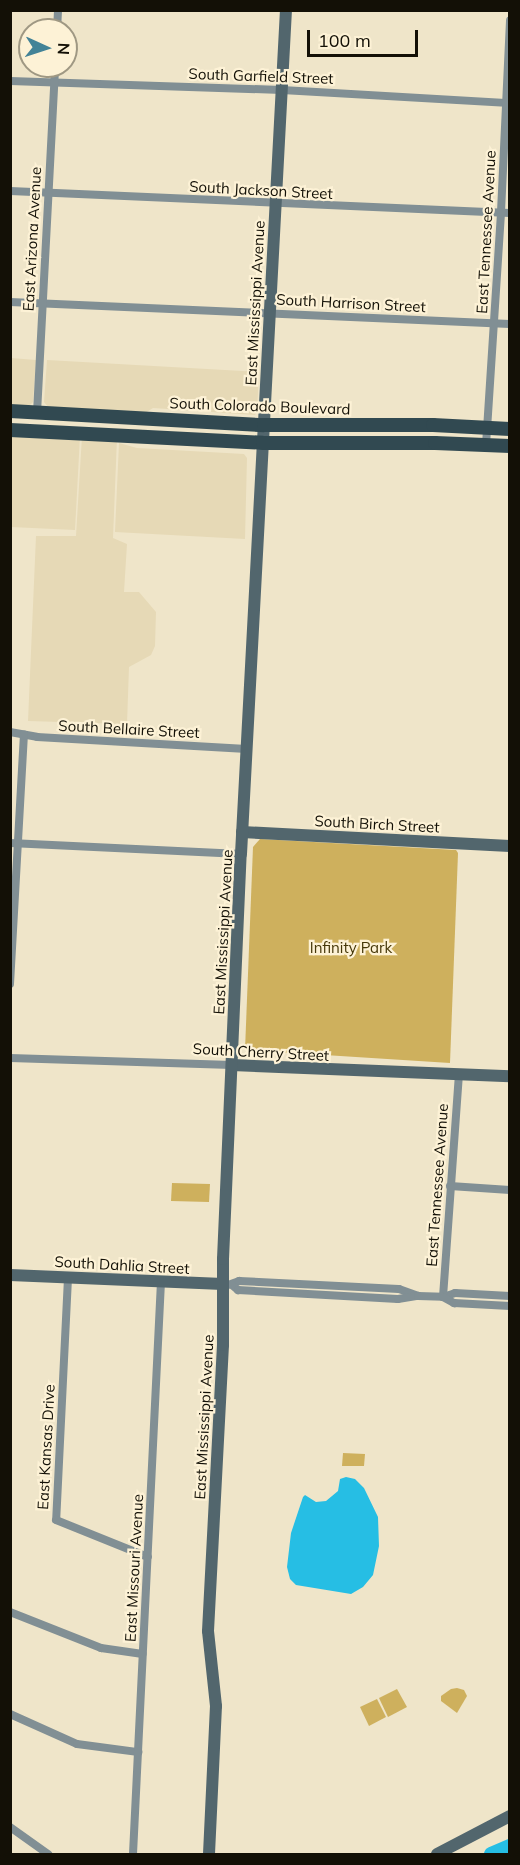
<!DOCTYPE html>
<style>
body{margin:0}
#map{position:relative;width:520px;height:1865px;overflow:hidden;background:#efe5c9;font-family:Mulish,sans-serif}
div>[style]{position:absolute}
[style*='--x']{left:calc(var(--x)*1px);top:calc(var(--y)*1px);width:calc(var(--w)*1px);rotate:calc(var(--a)*1deg)}
.built>*{inset:0;background:#e6d9b6}
.green>*{inset:0;background:#ceb05d}
.water>*{inset:0;background:#26bee4}
.river>*{height:14px;margin:-7px;padding:0 7px;transform-origin:7px;border-radius:7px;background:#26bee4}
.street>*{height:8px;margin:-4px;padding:0 4px;transform-origin:4px;border-radius:4px;background:#818f94}
.secondary>*{height:12px;margin:-6px;padding:0 6px;transform-origin:6px;border-radius:6px;background:#52666d}
.primary>*{height:14px;margin:-7px;padding:0 7px;transform-origin:7px;border-radius:7px;background:#314951}
span{translate:-50% -50%;white-space:nowrap;text-align:center;line-height:1.15;-webkit-text-stroke:4.5px #fdf2d6;paint-order:stroke}
.street-label{font-size:15px;color:#131006}
.park-label{font-size:15px;color:#453709}
.frame{position:absolute;inset:0;border:12px solid #131006;pointer-events:none}
.north{position:absolute;left:18px;top:18px;width:60px;height:60px;box-sizing:border-box;background:#fdf2d6;border:2px solid #9f9883;border-radius:50%;rotate:93deg;font-size:16px;font-weight:700;line-height:24px;text-align:center;color:#131006}
.north::after{content:'';display:block;margin:auto;width:21px;height:27px;background:#438397;clip-path:polygon(50% 0,100% 100%,50% 72%,0 100%)}
.scale{position:absolute;left:307px;top:30px;width:111px;height:27px;box-sizing:border-box;border:3px solid #131006;border-top:0;padding-left:8px;font-size:18px;line-height:21px;white-space:nowrap;color:#131006;-webkit-text-stroke:4px #fdf2d6;paint-order:stroke}
</style>
<div id="map">
<div class="built">
<div style="clip-path:polygon(11px 358px,36px 360px,33px 402px,29px 406px,11px 405px)"></div>
<div style="clip-path:polygon(47px 360px,259px 372px,257px 412px,255px 415px,153px 408px,145px 413px,48px 407px,44px 402px)"></div>
<div style="clip-path:polygon(11px 435px,80px 436px,75px 530px,11px 527px)"></div>
<div style="clip-path:polygon(82px 436px,117px 438px,113px 538px,127px 544px,124px 592px,139px 592px,156px 612px,155px 646px,151px 655px,129px 667px,127px 724px,28px 721px,36px 536px,76px 536px)"></div>
<div style="clip-path:polygon(119px 443px,137px 448px,244px 454px,247px 458px,245px 539px,115px 532px)"></div>
</div>
<div class="green">
<div style="clip-path:polygon(260px 839px,456px 850px,458px 853px,450px 1063px,245px 1050px,253px 847px)"></div>
<div style="clip-path:polygon(172px 1183px,210px 1184px,209px 1202px,171px 1201px)"></div>
<div style="clip-path:polygon(343px 1453px,365px 1454px,364px 1466px,342px 1466px)"></div>
<div style="clip-path:polygon(457px 1688px,464px 1690px,467px 1696px,457px 1713px,441px 1701px,441px 1696px,451px 1689px)"></div>
<div style="clip-path:polygon(397px 1689px,407px 1707px,388px 1717px,379px 1698px)"></div>
<div style="clip-path:polygon(377px 1699px,386px 1717px,369px 1726px,360px 1707px)"></div>
</div>
<div class="water">
<div style="clip-path:polygon(346px 1477px,355px 1479px,364px 1488px,378px 1517px,379px 1546px,373px 1575px,363px 1587px,351px 1594px,296px 1585px,290px 1579px,287px 1567px,291px 1533px,303px 1497px,305px 1495px,316px 1502px,326px 1501px,338px 1491px,340px 1479px)"></div>
</div>
<div class="river">
<div style="--x:491;--y:1854;--w:21;--a:-23"></div>
</div>
<div class="street">
<div style="--x:57;--y:30;--w:20;--a:-87"></div>
<div style="--x:10;--y:81;--w:272;--a:1.9"></div>
<div style="--x:282;--y:90;--w:228;--a:3.3"></div>
<div style="--x:10;--y:191;--w:500;--a:2.52"></div>
<div style="--x:10;--y:302;--w:500;--a:2.52"></div>
<div style="--x:37;--y:413;--w:347;--a:-87"></div>
<div style="--x:486;--y:445;--w:233;--a:-86.3"></div>
<div style="--x:501;--y:212;--w:192;--a:-87.3"></div>
<div style="--x:10;--y:732;--w:27;--a:10"></div>
<div style="--x:37;--y:737;--w:210;--a:3.3"></div>
<div style="--x:10;--y:843;--w:231;--a:2.7"></div>
<div style="--x:10;--y:984;--w:250;--a:-86.8"></div>
<div style="--x:10;--y:1058;--w:222;--a:1.8"></div>
<div style="--x:450;--y:1186;--w:60;--a:3.8"></div>
<div style="--x:68;--y:1278;--w:242;--a:92.8"></div>
<div style="--x:56;--y:1520;--w:99;--a:21.9"></div>
<div style="--x:228;--y:1285;--w:12;--a:-20"></div>
<div style="--x:239;--y:1281;--w:160;--a:2.9"></div>
<div style="--x:399;--y:1289;--w:20;--a:20"></div>
<div style="--x:232;--y:1285;--w:8;--a:40"></div>
<div style="--x:238;--y:1290;--w:160;--a:3.2"></div>
<div style="--x:398;--y:1299;--w:20;--a:-9"></div>
<div style="--x:418;--y:1296;--w:25;--a:2"></div>
<div style="--x:443;--y:1297;--w:13;--a:-18"></div>
<div style="--x:455;--y:1293;--w:55;--a:3.1"></div>
<div style="--x:443;--y:1297;--w:222;--a:-85.9"></div>
<div style="--x:443;--y:1297;--w:13;--a:29"></div>
<div style="--x:454;--y:1303;--w:56;--a:3.1"></div>
<div style="--x:10;--y:1612;--w:98;--a:21.6"></div>
<div style="--x:101;--y:1648;--w:42;--a:8.1"></div>
<div style="--x:10;--y:1714;--w:73;--a:24.1"></div>
<div style="--x:77;--y:1744;--w:62;--a:7.5"></div>
<div style="--x:10;--y:1827;--w:47;--a:35.4"></div>
<div style="--x:133;--y:1854;--w:573;--a:-87.2"></div>
</div>
<div class="secondary">
<div style="--x:242;--y:832;--w:268;--a:3"></div>
<div style="--x:232;--y:1065;--w:278;--a:2.3"></div>
<div style="--x:10;--y:1275;--w:213;--a:2.4"></div>
<div style="--x:209;--y:1854;--w:148;--a:-87.3"></div>
<div style="--x:216;--y:1706;--w:75;--a:-96.1"></div>
<div style="--x:208;--y:1631;--w:286;--a:-87"></div>
<div style="--x:223;--y:1345;--w:86;--a:-90"></div>
<div style="--x:223;--y:1259;--w:405;--a:-87.5"></div>
<div style="--x:241;--y:854;--w:845;--a:-86.95"></div>
<div style="--x:437;--y:1854;--w:82;--a:-27.5"></div>
</div>
<div class="primary">
<div style="--x:10;--y:411;--w:254;--a:3.2"></div>
<div style="--x:264;--y:425;--w:169;--a:0"></div>
<div style="--x:433;--y:425;--w:77;--a:3"></div>
<div style="--x:10;--y:430;--w:253;--a:2.9"></div>
<div style="--x:263;--y:443;--w:172;--a:0"></div>
<div style="--x:435;--y:443;--w:75;--a:2.3"></div>
</div>
<div class="street-label">
<span style="left:261px;top:76px;rotate:2deg">South Garfield Street</span>
<span style="left:261px;top:190px;rotate:3deg">South Jackson Street</span>
<span style="left:486px;top:232px;rotate:-87deg">East Tennessee Avenue</span>
<span style="left:32px;top:239px;rotate:-87deg">East Arizona Avenue</span>
<span style="left:255px;top:303px;rotate:-87deg">East Mississippi Avenue</span>
<span style="left:351px;top:303px;rotate:3deg">South Harrison Street</span>
<span style="left:260px;top:406px;rotate:2deg">South Colorado Boulevard</span>
<span style="left:129px;top:729px;rotate:3deg">South Bellaire Street</span>
<span style="left:377px;top:824px;rotate:3deg">South Birch Street</span>
<span style="left:223px;top:932px;rotate:-87deg">East Mississippi Avenue</span>
<span style="left:261px;top:1052px;rotate:3deg">South Cherry Street</span>
<span style="left:437px;top:1185px;rotate:-86deg">East Tennessee Avenue</span>
<span style="left:122px;top:1265px;rotate:3deg">South Dahlia Street</span>
<span style="left:204px;top:1417px;rotate:-87deg">East Mississippi Avenue</span>
<span style="left:46px;top:1447px;rotate:-87deg">East Kansas Drive</span>
<span style="left:134px;top:1568px;rotate:-87deg">East Missouri Avenue</span>
</div>
<div class="park-label">
<span style="left:351px;top:948px">Infinity Park</span>
</div>
<div class="frame"></div>
<div class="north">N</div>
<div class="scale">100 m</div>
</div>
